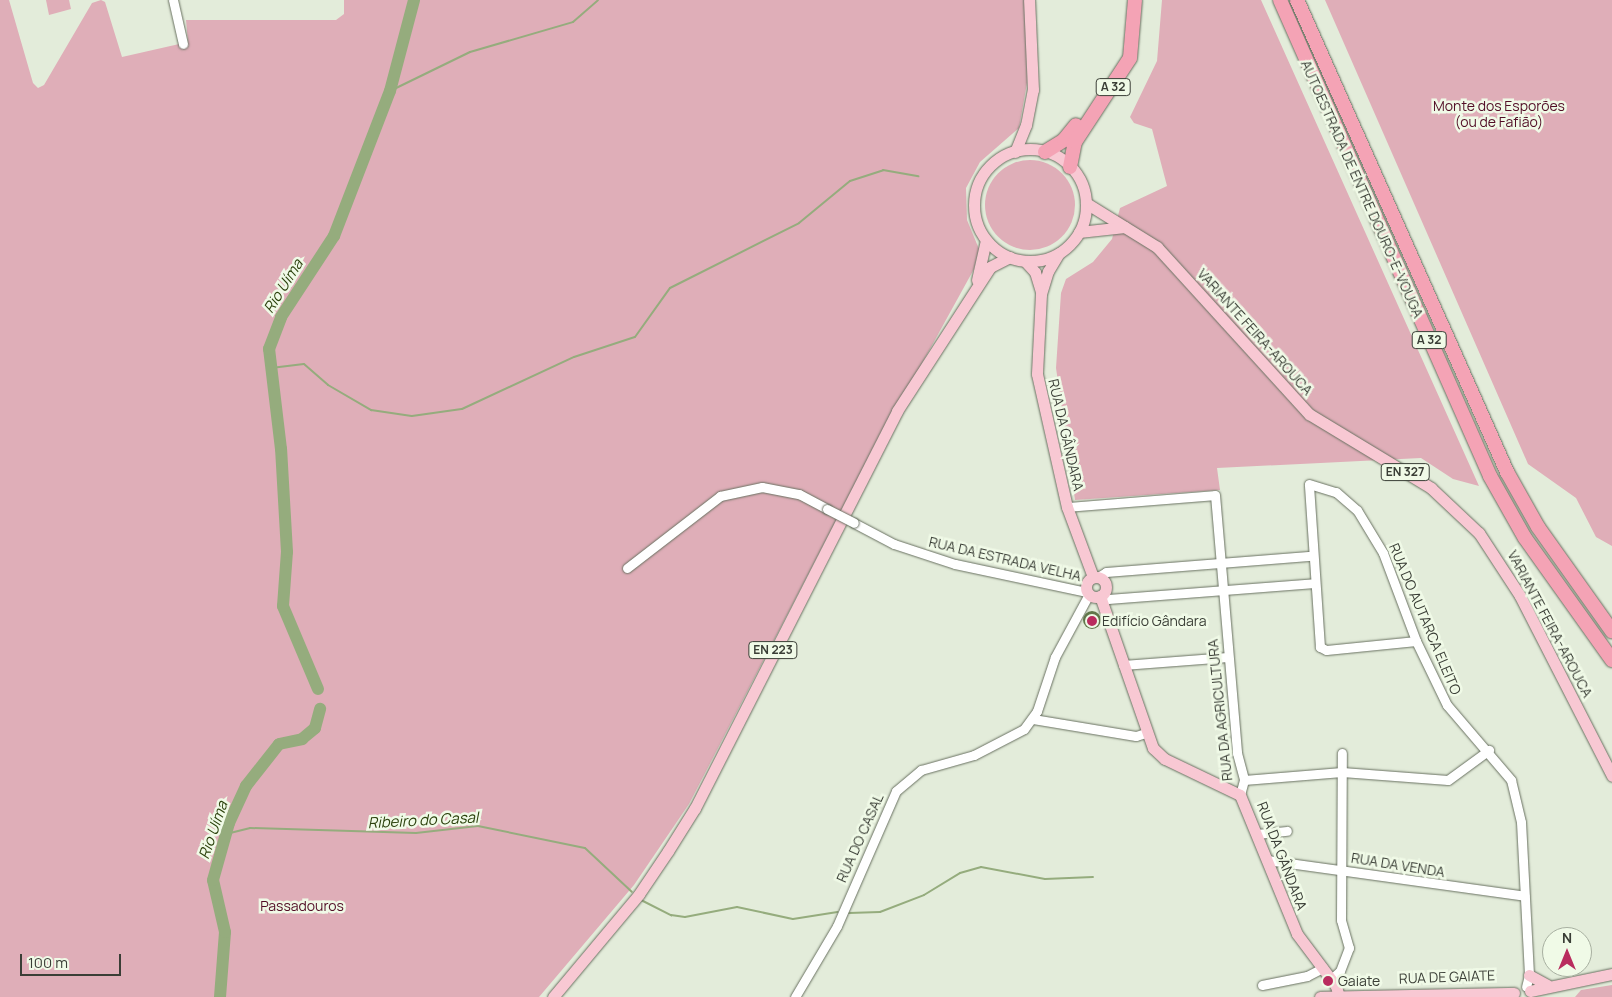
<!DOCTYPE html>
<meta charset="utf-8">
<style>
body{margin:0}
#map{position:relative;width:1612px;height:997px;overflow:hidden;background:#e3ecda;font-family:Manrope,sans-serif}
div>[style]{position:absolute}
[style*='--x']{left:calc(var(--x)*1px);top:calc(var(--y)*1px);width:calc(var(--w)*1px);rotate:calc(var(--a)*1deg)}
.green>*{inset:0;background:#dfaeb8}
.round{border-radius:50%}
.stream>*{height:2px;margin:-1px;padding:0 1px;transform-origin:1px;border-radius:1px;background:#95ac7d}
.river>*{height:12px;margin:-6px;padding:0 6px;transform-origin:6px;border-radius:6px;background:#95ac7d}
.building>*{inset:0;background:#61774a}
.roads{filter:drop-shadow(0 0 1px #697161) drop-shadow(0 0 1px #697161)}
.minor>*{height:9px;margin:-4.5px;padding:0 4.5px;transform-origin:4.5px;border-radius:4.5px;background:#fff}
.major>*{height:11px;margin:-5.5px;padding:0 5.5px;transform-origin:5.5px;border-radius:5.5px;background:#f8c8d3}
.major>.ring{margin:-5.5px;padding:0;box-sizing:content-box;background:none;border:11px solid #f8c8d3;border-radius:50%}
.highway>*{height:14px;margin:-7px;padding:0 7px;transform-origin:7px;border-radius:7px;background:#f4a3b5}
.bridges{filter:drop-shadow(0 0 1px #697161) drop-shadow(0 0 1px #697161)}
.minor-bridge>*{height:9px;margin:-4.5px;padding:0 4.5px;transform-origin:4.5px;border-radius:4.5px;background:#fff}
.dots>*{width:14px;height:14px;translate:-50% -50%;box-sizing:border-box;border:2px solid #f0fae7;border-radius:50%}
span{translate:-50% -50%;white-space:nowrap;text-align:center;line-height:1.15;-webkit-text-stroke:5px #f0fae7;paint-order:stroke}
.shield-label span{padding:1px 4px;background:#f0fae7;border:1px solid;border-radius:4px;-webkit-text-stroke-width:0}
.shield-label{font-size:12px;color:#3a3e36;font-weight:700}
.park-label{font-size:14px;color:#520d26}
.street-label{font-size:14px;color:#3a3e36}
.poi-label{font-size:14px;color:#3a3e36}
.left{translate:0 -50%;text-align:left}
.water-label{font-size:15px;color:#2b410c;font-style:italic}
.north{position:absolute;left:1542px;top:927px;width:50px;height:50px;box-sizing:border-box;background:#f0fae7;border:1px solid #a7afa0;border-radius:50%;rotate:0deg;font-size:14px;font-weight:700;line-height:20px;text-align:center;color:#3a3e36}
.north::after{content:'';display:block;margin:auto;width:18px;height:22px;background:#b92c5e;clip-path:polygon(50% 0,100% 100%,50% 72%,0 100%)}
.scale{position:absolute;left:20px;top:954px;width:101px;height:22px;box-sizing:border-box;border:2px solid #3a3e36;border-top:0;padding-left:6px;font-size:15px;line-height:18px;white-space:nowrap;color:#3a3e36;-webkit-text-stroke:4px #f0fae7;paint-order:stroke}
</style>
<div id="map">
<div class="green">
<div style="clip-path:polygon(0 0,9px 0,33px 83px,38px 88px,44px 85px,92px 3px,101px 0,105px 2px,122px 57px,188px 42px,186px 20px,336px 20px,344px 14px,344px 0,1026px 0,1027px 83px,1019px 128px,980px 162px,966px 188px,967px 220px,979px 249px,974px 269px,844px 505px,689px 804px,634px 885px,539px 997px,0 997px)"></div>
<div style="clip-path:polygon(46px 0,69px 0,71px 9px,49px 15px)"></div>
<div style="clip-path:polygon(1162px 0,1261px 0,1479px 486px,1453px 479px,1421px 458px,1217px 468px,1220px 490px,1075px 500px,1056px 368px,1061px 293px,1066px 279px,1093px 262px,1112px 239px,1120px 208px,1167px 186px,1152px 129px,1134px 123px,1130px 117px,1157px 61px)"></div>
<div style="clip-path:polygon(1325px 0,1612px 0,1612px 546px,1596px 537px,1576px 498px,1528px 464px)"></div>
<div class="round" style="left:985px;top:160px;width:90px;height:90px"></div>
<div style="clip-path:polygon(1612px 985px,1612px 997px,1575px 997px,1581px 990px)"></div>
</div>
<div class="stream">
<div style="--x:390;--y:91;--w:89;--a:-26"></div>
<div style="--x:470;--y:52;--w:107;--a:-16.2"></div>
<div style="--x:573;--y:22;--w:33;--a:-41"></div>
<div style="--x:271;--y:368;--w:33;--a:-7"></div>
<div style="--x:304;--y:364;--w:32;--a:41"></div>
<div style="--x:328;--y:385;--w:50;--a:30.2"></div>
<div style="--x:371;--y:410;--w:41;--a:8.3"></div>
<div style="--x:412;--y:416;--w:50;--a:-8"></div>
<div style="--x:462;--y:409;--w:123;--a:-24.9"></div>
<div style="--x:574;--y:357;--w:64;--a:-18.2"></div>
<div style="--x:635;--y:337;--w:60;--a:-54.5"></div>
<div style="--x:670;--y:288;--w:144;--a:-26.7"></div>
<div style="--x:799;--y:223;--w:66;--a:-39.5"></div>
<div style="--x:850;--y:181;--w:35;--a:-18"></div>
<div style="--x:883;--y:170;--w:36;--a:10"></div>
<div style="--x:226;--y:834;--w:25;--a:-14"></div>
<div style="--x:250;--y:828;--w:166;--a:1.7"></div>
<div style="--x:416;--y:833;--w:62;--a:-6.4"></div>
<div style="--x:478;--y:826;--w:109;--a:11.6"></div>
<div style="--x:585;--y:848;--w:64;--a:43.1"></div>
<div style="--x:641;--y:900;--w:34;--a:27"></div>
<div style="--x:671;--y:915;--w:14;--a:8"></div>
<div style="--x:685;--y:917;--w:53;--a:-10.9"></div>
<div style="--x:737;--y:907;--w:57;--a:12.1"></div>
<div style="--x:793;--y:919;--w:45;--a:-9"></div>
<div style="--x:849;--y:913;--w:31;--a:-2"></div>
<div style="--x:880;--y:912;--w:47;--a:-21.1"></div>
<div style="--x:924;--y:895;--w:42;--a:-31.4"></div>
<div style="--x:960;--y:873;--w:22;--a:-16"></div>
<div style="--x:981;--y:867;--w:65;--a:10.6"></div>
<div style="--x:1045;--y:879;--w:48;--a:-2.4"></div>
</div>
<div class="river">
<div style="--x:318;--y:689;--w:90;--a:-112.9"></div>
<div style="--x:283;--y:606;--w:54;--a:-85.8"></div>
<div style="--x:287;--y:552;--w:103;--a:-93.3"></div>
<div style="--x:281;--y:449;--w:101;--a:-96.8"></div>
<div style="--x:269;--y:349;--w:34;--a:-69"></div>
<div style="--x:281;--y:317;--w:97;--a:-56.8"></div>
<div style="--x:334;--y:236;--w:155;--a:-68.9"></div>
<div style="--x:390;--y:91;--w:94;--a:-75.2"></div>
<div style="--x:220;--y:997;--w:65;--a:-85.6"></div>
<div style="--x:225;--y:932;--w:53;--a:-103"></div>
<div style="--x:213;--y:880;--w:59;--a:-74.3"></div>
<div style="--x:229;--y:823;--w:41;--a:-65.3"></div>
<div style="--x:246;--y:786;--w:53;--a:-51.8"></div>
<div style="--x:279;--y:744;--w:24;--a:-12"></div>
<div style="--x:302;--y:739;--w:17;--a:-40"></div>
<div style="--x:315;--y:728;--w:20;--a:-75"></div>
</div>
<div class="building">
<div class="round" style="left:1083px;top:611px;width:18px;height:18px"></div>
</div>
<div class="roads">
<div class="minor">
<div style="--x:173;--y:0;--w:45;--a:77.2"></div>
<div style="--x:1067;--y:507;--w:148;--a:-4.6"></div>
<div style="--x:1215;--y:495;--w:259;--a:85.1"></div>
<div style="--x:1237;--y:753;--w:28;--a:75"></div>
<div style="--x:1244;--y:780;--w:16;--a:105"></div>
<div style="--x:854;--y:523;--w:45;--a:27.7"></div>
<div style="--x:894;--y:544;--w:64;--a:18.2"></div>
<div style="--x:955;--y:564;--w:135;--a:12"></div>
<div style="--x:627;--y:568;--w:118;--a:-37.7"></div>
<div style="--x:720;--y:496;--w:43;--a:-12.1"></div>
<div style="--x:762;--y:487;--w:38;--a:11"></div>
<div style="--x:799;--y:494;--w:32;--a:28"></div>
<div style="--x:1098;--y:577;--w:9;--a:-32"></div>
<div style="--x:1106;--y:572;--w:206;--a:-4.5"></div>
<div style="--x:1103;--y:595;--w:6;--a:39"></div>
<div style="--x:1108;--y:599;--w:207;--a:-4.4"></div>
<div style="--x:1416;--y:641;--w:90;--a:174.3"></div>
<div style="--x:1326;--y:650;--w:7;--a:-153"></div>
<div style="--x:1320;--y:647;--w:163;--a:-93.9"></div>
<div style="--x:1309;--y:484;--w:28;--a:17"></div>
<div style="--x:1336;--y:492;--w:28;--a:41"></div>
<div style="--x:1357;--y:510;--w:50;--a:58.8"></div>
<div style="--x:1383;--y:553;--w:94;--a:69.4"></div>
<div style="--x:1416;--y:641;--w:71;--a:64.2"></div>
<div style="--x:1447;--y:705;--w:99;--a:49.5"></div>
<div style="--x:1511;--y:780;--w:43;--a:76.6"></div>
<div style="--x:1521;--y:822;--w:153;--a:87"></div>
<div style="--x:1529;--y:975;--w:12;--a:104"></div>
<div style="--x:1123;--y:665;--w:105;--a:-4.4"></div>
<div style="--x:1033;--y:719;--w:104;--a:9.4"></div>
<div style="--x:1136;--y:736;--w:9;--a:-18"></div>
<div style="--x:1244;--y:780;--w:98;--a:-4.7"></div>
<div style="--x:1342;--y:772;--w:106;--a:4.3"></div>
<div style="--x:1448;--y:780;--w:51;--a:-36.2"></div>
<div style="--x:1257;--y:834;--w:30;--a:-6"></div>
<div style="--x:1267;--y:860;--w:260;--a:7.9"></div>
<div style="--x:1331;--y:979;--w:12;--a:-42"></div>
<div style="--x:1340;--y:971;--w:25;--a:-69"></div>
<div style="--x:1349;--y:948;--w:29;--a:-106"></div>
<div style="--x:1341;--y:920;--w:167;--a:-89.7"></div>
<div style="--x:1262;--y:985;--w:46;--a:-11.3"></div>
<div style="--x:1307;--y:976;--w:18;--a:-27"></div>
<div style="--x:795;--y:997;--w:82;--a:-59.4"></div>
<div style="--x:837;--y:926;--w:147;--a:-66.4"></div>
<div style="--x:896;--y:791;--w:33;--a:-40"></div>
<div style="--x:921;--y:770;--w:55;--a:-15.8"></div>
<div style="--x:974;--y:755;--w:56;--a:-27.5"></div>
<div style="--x:1024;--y:729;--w:22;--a:-54"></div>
<div style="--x:1037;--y:711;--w:57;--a:-71.6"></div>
<div style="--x:1055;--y:657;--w:72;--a:-61.6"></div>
</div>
<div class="major">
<div class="ring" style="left:974px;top:149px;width:101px;height:101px"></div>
<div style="--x:1015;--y:152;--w:29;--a:-68"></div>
<div style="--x:1026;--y:125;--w:36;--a:-79"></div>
<div style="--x:1033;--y:90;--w:90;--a:-92.5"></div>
<div style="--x:1086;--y:203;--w:84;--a:31.8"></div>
<div style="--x:1157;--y:247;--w:226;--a:47.7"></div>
<div style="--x:1309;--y:414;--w:143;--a:31.2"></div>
<div style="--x:1431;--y:488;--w:66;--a:43.2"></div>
<div style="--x:1479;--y:533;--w:75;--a:56.9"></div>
<div style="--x:1520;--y:596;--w:202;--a:62.9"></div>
<div style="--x:1079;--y:232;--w:46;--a:-6.2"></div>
<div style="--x:1059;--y:253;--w:21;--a:121"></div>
<div style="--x:1048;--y:271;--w:24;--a:107"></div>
<div style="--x:1041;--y:294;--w:80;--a:92.9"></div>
<div style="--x:1037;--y:374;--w:136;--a:77.3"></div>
<div style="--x:1067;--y:507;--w:75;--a:69.6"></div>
<div style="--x:1025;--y:261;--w:15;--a:48"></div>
<div style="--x:1035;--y:272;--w:21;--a:73"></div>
<div style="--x:977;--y:280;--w:41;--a:-77.3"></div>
<div class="ring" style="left:1086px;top:577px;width:9px;height:9px"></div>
<div style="--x:1100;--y:596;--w:161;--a:70.8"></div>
<div style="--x:1153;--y:748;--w:16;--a:43"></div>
<div style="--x:1165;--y:759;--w:83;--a:25.6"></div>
<div style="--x:1240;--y:795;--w:150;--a:67.7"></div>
<div style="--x:1297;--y:934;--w:65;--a:53.1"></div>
<div style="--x:1336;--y:986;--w:11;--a:75"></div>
<div style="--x:1529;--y:975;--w:21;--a:29"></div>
<div style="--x:1530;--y:991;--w:84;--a:-11.7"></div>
<div style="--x:553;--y:997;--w:134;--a:-50.1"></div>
<div style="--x:639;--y:894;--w:52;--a:-56"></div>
<div style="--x:668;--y:851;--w:51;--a:-57.9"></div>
<div style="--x:695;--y:808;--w:445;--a:-63"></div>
<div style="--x:897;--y:411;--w:171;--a:-57.1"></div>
<div style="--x:990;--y:267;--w:22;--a:-27"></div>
<div style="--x:1320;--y:997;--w:194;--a:-1.2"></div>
</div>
<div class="highway">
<div style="--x:1280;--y:0;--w:520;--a:66.19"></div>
<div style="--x:1490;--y:476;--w:71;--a:60.6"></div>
<div style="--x:1525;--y:538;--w:150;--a:54.5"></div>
<div style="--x:1297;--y:0;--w:517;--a:66.01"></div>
<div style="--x:1507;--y:472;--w:63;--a:60.6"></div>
<div style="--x:1538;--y:527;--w:128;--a:54.6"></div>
<div style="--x:1045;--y:152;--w:22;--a:-32"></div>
<div style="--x:1064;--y:140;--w:19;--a:-51"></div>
<div style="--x:1070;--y:167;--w:25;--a:-79"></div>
<div style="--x:1075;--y:142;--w:100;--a:-56.8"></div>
<div style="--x:1130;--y:58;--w:58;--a:-85.1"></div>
</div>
</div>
<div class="bridges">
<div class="minor-bridge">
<div style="--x:827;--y:509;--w:30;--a:27"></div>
</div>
</div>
<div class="dots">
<div style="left:1092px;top:621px;background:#b92c5e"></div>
<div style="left:1328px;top:981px;background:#b92c5e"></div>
</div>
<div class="shield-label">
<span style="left:1113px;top:87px">A 32</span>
<span style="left:1429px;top:340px">A 32</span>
<span style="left:1405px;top:472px">EN 327</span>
<span style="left:773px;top:650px">EN 223</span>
</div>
<div class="park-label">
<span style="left:1499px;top:114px">Monte dos Esporões<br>(ou de Fafião)</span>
<span style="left:302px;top:906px">Passadouros</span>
</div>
<div class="street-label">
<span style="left:1362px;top:189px;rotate:66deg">AUTOESTRADA DE ENTRE DOURO-E-VOUGA</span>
<span style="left:1255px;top:332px;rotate:48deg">VARIANTE FEIRA-AROUCA</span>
<span style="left:1066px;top:435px;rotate:77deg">RUA DA GÂNDARA</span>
<span style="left:1005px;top:559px;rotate:13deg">RUA DA ESTRADA VELHA</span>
<span style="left:1425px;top:619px;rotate:67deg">RUA DO AUTARCA ELEITO</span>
<span style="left:1550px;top:624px;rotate:62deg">VARIANTE FEIRA-AROUCA</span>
<span style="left:1220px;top:710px;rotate:-96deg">RUA DA AGRICULTURA</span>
<span style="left:860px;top:838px;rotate:-66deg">RUA DO CASAL</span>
<span style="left:1282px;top:856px;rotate:69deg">RUA DA GÂNDARA</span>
<span style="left:1398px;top:865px;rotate:9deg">RUA DA VENDA</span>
<span style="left:1447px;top:977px;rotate:-2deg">RUA DE GAIATE</span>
</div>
<div class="poi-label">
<span class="left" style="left:1102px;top:621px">Edifício Gândara</span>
<span class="left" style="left:1338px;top:981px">Gaiate</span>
</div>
<div class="water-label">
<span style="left:283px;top:286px;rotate:-58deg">Rio Uíma</span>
<span style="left:423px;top:820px;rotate:-3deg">Ribeiro do Casal</span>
<span style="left:213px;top:830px;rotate:-71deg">Rio Uíma</span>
</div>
<div class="north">N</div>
<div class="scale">100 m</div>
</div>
